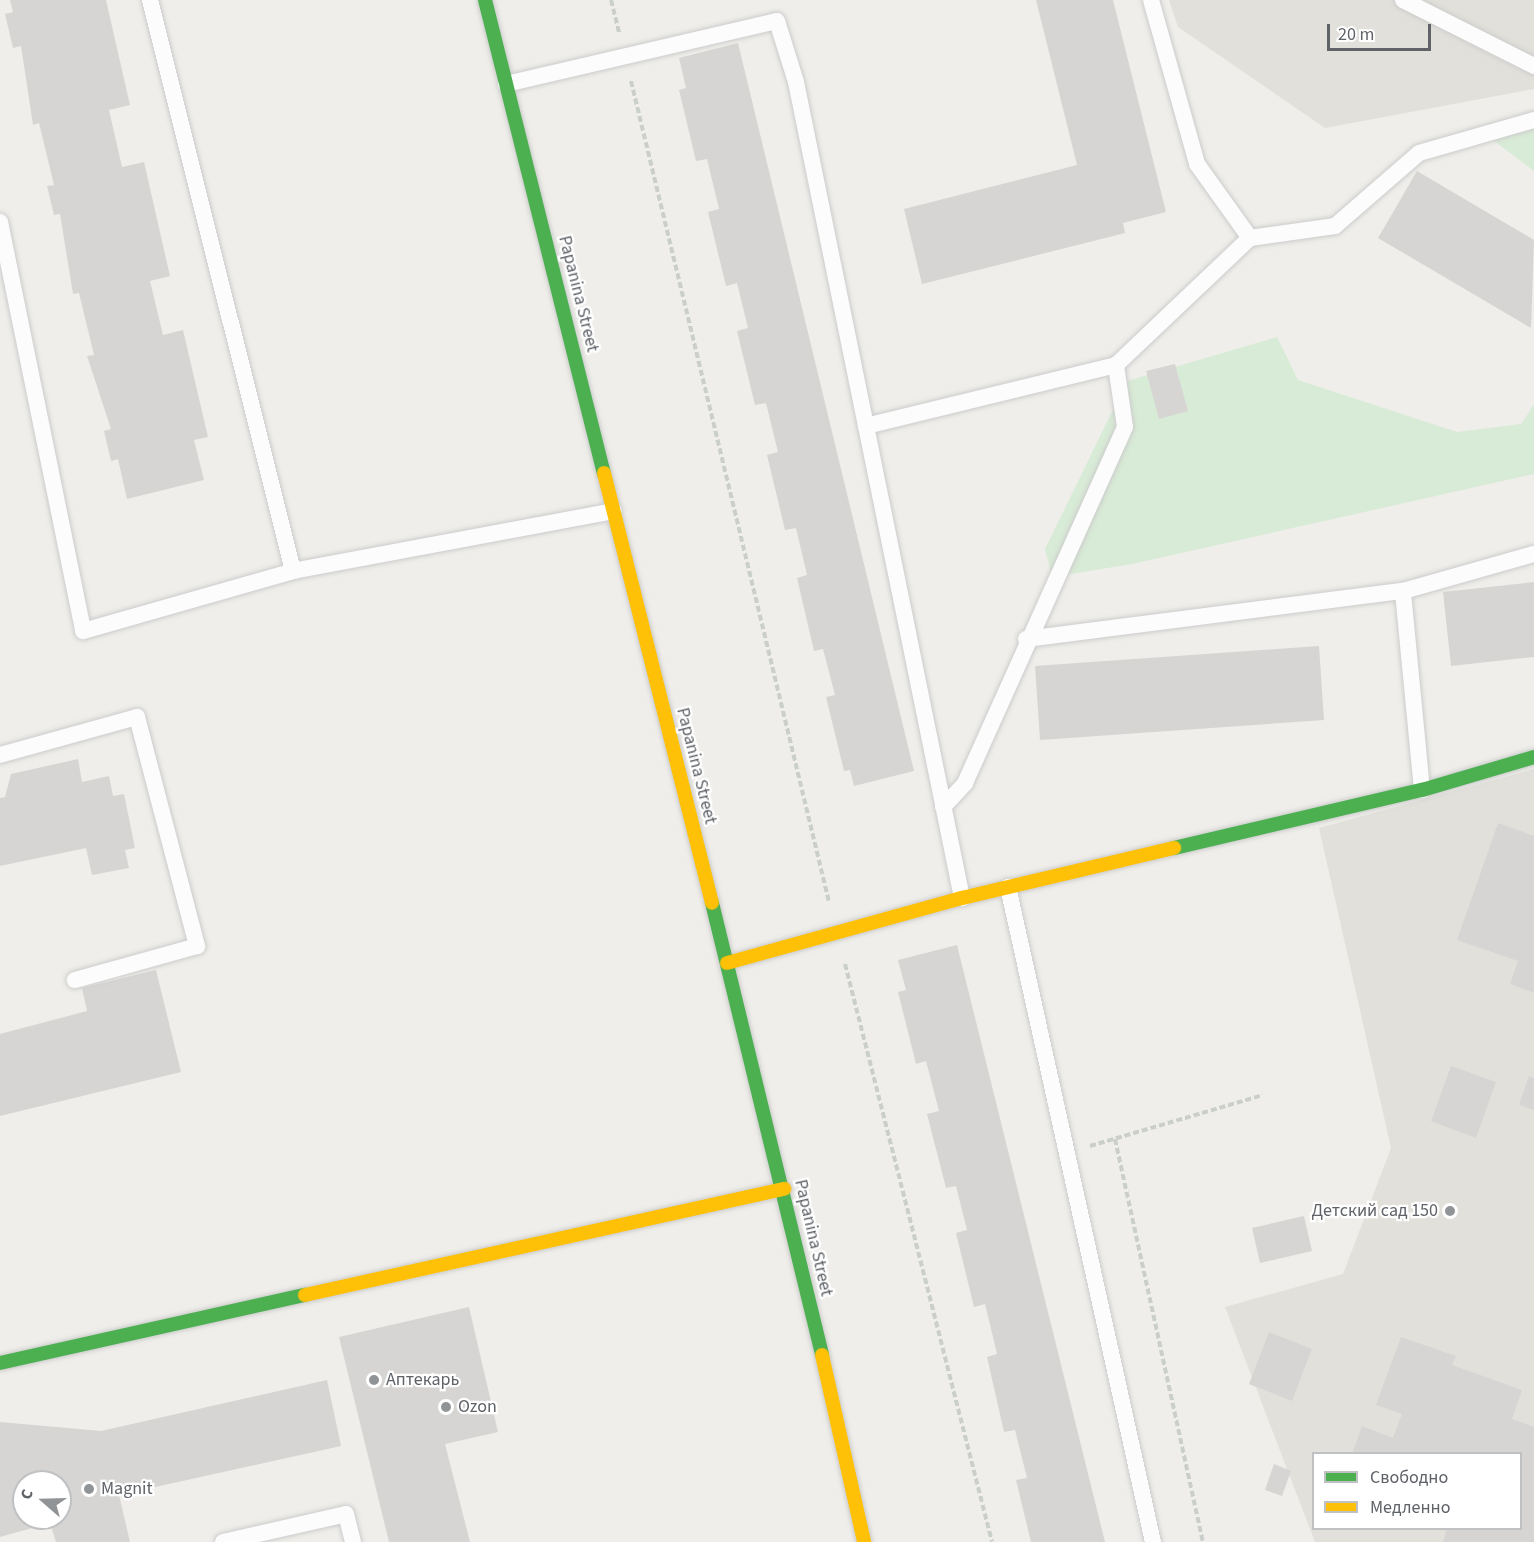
<!DOCTYPE html>
<meta charset="utf-8">
<style>
body{margin:0}
#map{position:relative;width:1534px;height:1542px;overflow:hidden;background:#efeeea;font-family:"Source Sans 3",sans-serif}
div>[style]{position:absolute}
[style*='--x']{left:calc(var(--x)*1px);top:calc(var(--y)*1px);width:calc(var(--w)*1px);rotate:calc(var(--a)*1deg)}
.education>*{inset:0;background:#e2e0da}
.green>*{inset:0;background:#d8ebd6}
.building>*{inset:0;background:#d6d5d3}
.path>*{height:4px;margin-top:-2px;transform-origin:0;background:repeating-linear-gradient(90deg,#cacfcc 0 6px,transparent 0 9px)}
.roads{filter:drop-shadow(0 0 2px #cbcccc) drop-shadow(0 0 2px #cbcccc)}
.lane>*{height:16px;margin:-8px;padding:0 8px;transform-origin:8px;border-radius:8px;background:#fdfcfc}
.fast>*{height:14px;margin:-7px;padding:0 7px;transform-origin:7px;border-radius:7px;background:#4caf50}
.slow>*{height:14px;margin:-7px;padding:0 7px;transform-origin:7px;border-radius:7px;background:#ffc107}
.dots>*{width:16px;height:16px;translate:-50% -50%;box-sizing:border-box;border:3px solid #fff;border-radius:50%}
span{translate:-50% -50%;white-space:nowrap;text-align:center;line-height:1.15;-webkit-text-stroke:4.5px #fff;paint-order:stroke}
.street-label{font-size:18px;color:#5f6368}
.poi-label{font-size:18px;color:#5f6368}
.right{translate:-100% -50%;text-align:right}
.left{translate:0 -50%;text-align:left}
.legend{position:absolute;left:1312px;top:1452px;width:210px;height:78px;box-sizing:border-box;background:#fff;border:2px solid #bfc1c3;margin:0;padding:8px 10px;list-style:none;font-size:18px;color:#5f6368}
.legend li{display:flex;align-items:center;gap:12px;height:30px}
.legend b{width:30px;border:2px solid #bfc1c3}
.north{position:absolute;left:12px;top:1470px;width:60px;height:60px;box-sizing:border-box;background:#fff;border:2px solid #bfc1c3;border-radius:50%;rotate:290deg;font-size:16px;font-weight:700;line-height:24px;text-align:center;color:#5f6368}
.north::after{content:'';display:block;margin:auto;width:21px;height:27px;background:#919496;clip-path:polygon(50% 0,100% 100%,50% 72%,0 100%)}
.scale{position:absolute;left:1327px;top:24px;width:104px;height:27px;box-sizing:border-box;border:3px solid #5f6368;border-top:0;padding-left:8px;font-size:18px;line-height:21px;white-space:nowrap;color:#5f6368;-webkit-text-stroke:4px #fff;paint-order:stroke}
</style>
<div id="map">
<div class="education">
<div style="clip-path:polygon(1169px 0,1534px 0,1534px 89px,1325px 128px,1178px 27px)"></div>
<div style="clip-path:polygon(evenodd,1534px 769px,1534px 1542px,1315px 1542px,1225px 1307px,1343px 1274px,1391px 1148px,1319px 828px,1534px 769px,1314px 1454px,1520px 1454px,1520px 1528px,1314px 1528px,1314px 1454px)"></div>
</div>
<div class="green">
<div style="clip-path:polygon(1534px 122px,1534px 171px,1489px 137px)"></div>
<div style="clip-path:polygon(1277px 337px,1298px 380px,1457px 432px,1521px 424px,1534px 404px,1534px 474px,1132px 564px,1052px 577px,1045px 549px,1127px 381px)"></div>
</div>
<div class="building">
<div style="clip-path:polygon(10px 0,106px 0,130px 105px,109px 110px,122px 167px,144px 162px,170px 276px,150px 281px,163px 335px,183px 330px,208px 437px,194px 440px,204px 480px,127px 499px,118px 459px,111px 461px,104px 431px,111px 429px,87px 356px,94px 355px,79px 293px,73px 294px,60px 214px,54px 215px,47px 186px,54px 185px,39px 123px,33px 125px,21px 46px,13px 48px,5px 14px,13px 12px)"></div>
<div style="clip-path:polygon(1036px 0,1113px 0,1166px 212px,1123px 223px,1125px 233px,922px 284px,904px 209px,1077px 165px)"></div>
<div style="clip-path:polygon(738px 43px,914px 771px,854px 786px,850px 770px,844px 771px,826px 697px,835px 695px,823px 649px,814px 651px,797px 578px,807px 575px,796px 528px,785px 530px,767px 455px,778px 452px,766px 403px,755px 405px,737px 331px,748px 328px,737px 283px,726px 286px,708px 212px,719px 209px,707px 159px,696px 161px,679px 90px,686px 88px,679px 58px)"></div>
<div style="clip-path:polygon(1417px 171px,1534px 240px,1531px 328px,1378px 238px)"></div>
<div style="clip-path:polygon(1175px 364px,1188px 411px,1159px 419px,1146px 371px)"></div>
<div style="clip-path:polygon(1534px 582px,1534px 657px,1451px 666px,1443px 592px)"></div>
<div style="clip-path:polygon(1319px 646px,1324px 720px,1040px 740px,1035px 666px)"></div>
<div style="clip-path:polygon(78px 759px,82px 782px,109px 776px,113px 796px,124px 794px,135px 848px,125px 850px,129px 868px,92px 875px,86px 848px,0 866px,0 798px,5px 797px,11px 774px)"></div>
<div style="clip-path:polygon(1498px 823px,1534px 836px,1534px 993px,1510px 984px,1518px 961px,1457px 940px)"></div>
<div style="clip-path:polygon(957px 945px,1105px 1542px,1031px 1542px,1016px 1480px,1027px 1478px,1015px 1430px,1004px 1432px,987px 1357px,997px 1354px,985px 1304px,974px 1307px,956px 1233px,967px 1230px,956px 1186px,946px 1188px,927px 1114px,939px 1111px,926px 1061px,916px 1064px,898px 992px,906px 990px,898px 960px)"></div>
<div style="clip-path:polygon(156px 970px,181px 1072px,0 1116px,0 1034px,87px 1011px,82px 988px)"></div>
<div style="clip-path:polygon(1451px 1066px,1496px 1082px,1476px 1138px,1431px 1121px)"></div>
<div style="clip-path:polygon(1529px 1076px,1534px 1078px,1534px 1110px,1519px 1105px)"></div>
<div style="clip-path:polygon(1304px 1216px,1312px 1251px,1260px 1263px,1252px 1228px)"></div>
<div style="clip-path:polygon(469px 1307px,498px 1432px,445px 1444px,470px 1542px,389px 1542px,339px 1337px)"></div>
<div style="clip-path:polygon(1269px 1332px,1312px 1349px,1292px 1401px,1249px 1384px)"></div>
<div style="clip-path:polygon(1401px 1337px,1456px 1356px,1452px 1365px,1522px 1390px,1512px 1419px,1534px 1427px,1534px 1542px,1443px 1542px,1447px 1528px,1520px 1528px,1520px 1454px,1352px 1454px,1362px 1426px,1393px 1438px,1402px 1414px,1376px 1405px)"></div>
<div style="clip-path:polygon(evenodd,327px 1380px,341px 1446px,119px 1495px,130px 1542px,56px 1542px,50px 1523px,0 1537px,0 1422px,101px 1431px,327px 1380px,24px 1482px,60px 1482px,60px 1518px,24px 1518px,24px 1482px)"></div>
<div style="clip-path:polygon(1274px 1464px,1291px 1471px,1282px 1496px,1265px 1490px)"></div>
</div>
<div class="path">
<div style="--x:611;--y:0;--w:34;--a:76"></div>
<div style="--x:631;--y:81;--w:845;--a:76.44"></div>
<div style="--x:845;--y:964;--w:596;--a:75.73"></div>
<div style="--x:1115;--y:1139;--w:412;--a:77.7"></div>
<div style="--x:1090;--y:1146;--w:180;--a:-16.4"></div>
</div>
<div class="roads">
<div class="lane">
<div style="--x:150;--y:0;--w:589;--a:75.94"></div>
<div style="--x:1151;--y:0;--w:170;--a:74.3"></div>
<div style="--x:1197;--y:164;--w:91;--a:54.4"></div>
<div style="--x:1250;--y:238;--w:86;--a:-8"></div>
<div style="--x:1335;--y:226;--w:111;--a:-41"></div>
<div style="--x:1419;--y:153;--w:120;--a:-16"></div>
<div style="--x:1403;--y:0;--w:147;--a:26.7"></div>
<div style="--x:506;--y:84;--w:278;--a:-13.1"></div>
<div style="--x:777;--y:21;--w:64;--a:72.7"></div>
<div style="--x:796;--y:82;--w:833;--a:78.5"></div>
<div style="--x:0;--y:222;--w:417;--a:78.5"></div>
<div style="--x:83;--y:631;--w:218;--a:-15.9"></div>
<div style="--x:293;--y:571;--w:326;--a:-10.6"></div>
<div style="--x:866;--y:426;--w:257;--a:-13.7"></div>
<div style="--x:1116;--y:365;--w:185;--a:-43.5"></div>
<div style="--x:1026;--y:639;--w:380;--a:-7.3"></div>
<div style="--x:0;--y:755;--w:142;--a:-15.5"></div>
<div style="--x:137;--y:717;--w:237;--a:75.3"></div>
<div style="--x:197;--y:946;--w:127;--a:164.4"></div>
<div style="--x:1422;--y:790;--w:200;--a:-95.5"></div>
<div style="--x:1403;--y:591;--w:136;--a:-15.8"></div>
<div style="--x:943;--y:807;--w:33;--a:-47"></div>
<div style="--x:965;--y:783;--w:390;--a:-65.8"></div>
<div style="--x:1125;--y:427;--w:63;--a:-98.3"></div>
<div style="--x:1008;--y:887;--w:671;--a:77.52"></div>
<div style="--x:223;--y:1542;--w:126;--a:-12.8"></div>
<div style="--x:346;--y:1514;--w:29;--a:76"></div>
</div>
<div class="fast">
<div style="--x:485;--y:0;--w:488;--a:75.9"></div>
<div style="--x:1174;--y:848;--w:255;--a:-13.2"></div>
<div style="--x:1422;--y:790;--w:117;--a:-16.4"></div>
<div style="--x:712;--y:903;--w:465;--a:76.3"></div>
<div style="--x:0;--y:1363;--w:312;--a:-12.6"></div>
</div>
<div class="slow">
<div style="--x:604;--y:473;--w:443;--a:75.9"></div>
<div style="--x:727;--y:963;--w:244;--a:-15.5"></div>
<div style="--x:962;--y:898;--w:218;--a:-13.3"></div>
<div style="--x:305;--y:1295;--w:491;--a:-12.5"></div>
<div style="--x:822;--y:1355;--w:192;--a:77.3"></div>
</div>
</div>
<div class="dots">
<div style="left:1450px;top:1211px;background:#919496"></div>
<div style="left:374px;top:1380px;background:#919496"></div>
<div style="left:446px;top:1407px;background:#919496"></div>
<div style="left:89px;top:1489px;background:#919496"></div>
</div>
<div class="street-label">
<span style="left:578px;top:294px;rotate:76deg">Papanina Street</span>
<span style="left:696px;top:766px;rotate:76deg">Papanina Street</span>
<span style="left:813px;top:1238px;rotate:77deg">Papanina Street</span>
</div>
<div class="poi-label">
<span class="right" style="left:1438px;top:1211px">Детский сад 150</span>
<span class="left" style="left:386px;top:1380px">Аптекарь</span>
<span class="left" style="left:458px;top:1407px">Ozon</span>
<span class="left" style="left:101px;top:1489px">Magnit</span>
</div>
<ul class="legend">
<li><b style="height:8px;background:#4caf50"></b>Свободно</li>
<li><b style="height:8px;background:#ffc107"></b>Медленно</li>
</ul>
<div class="north">С</div>
<div class="scale">20 m</div>
</div>
